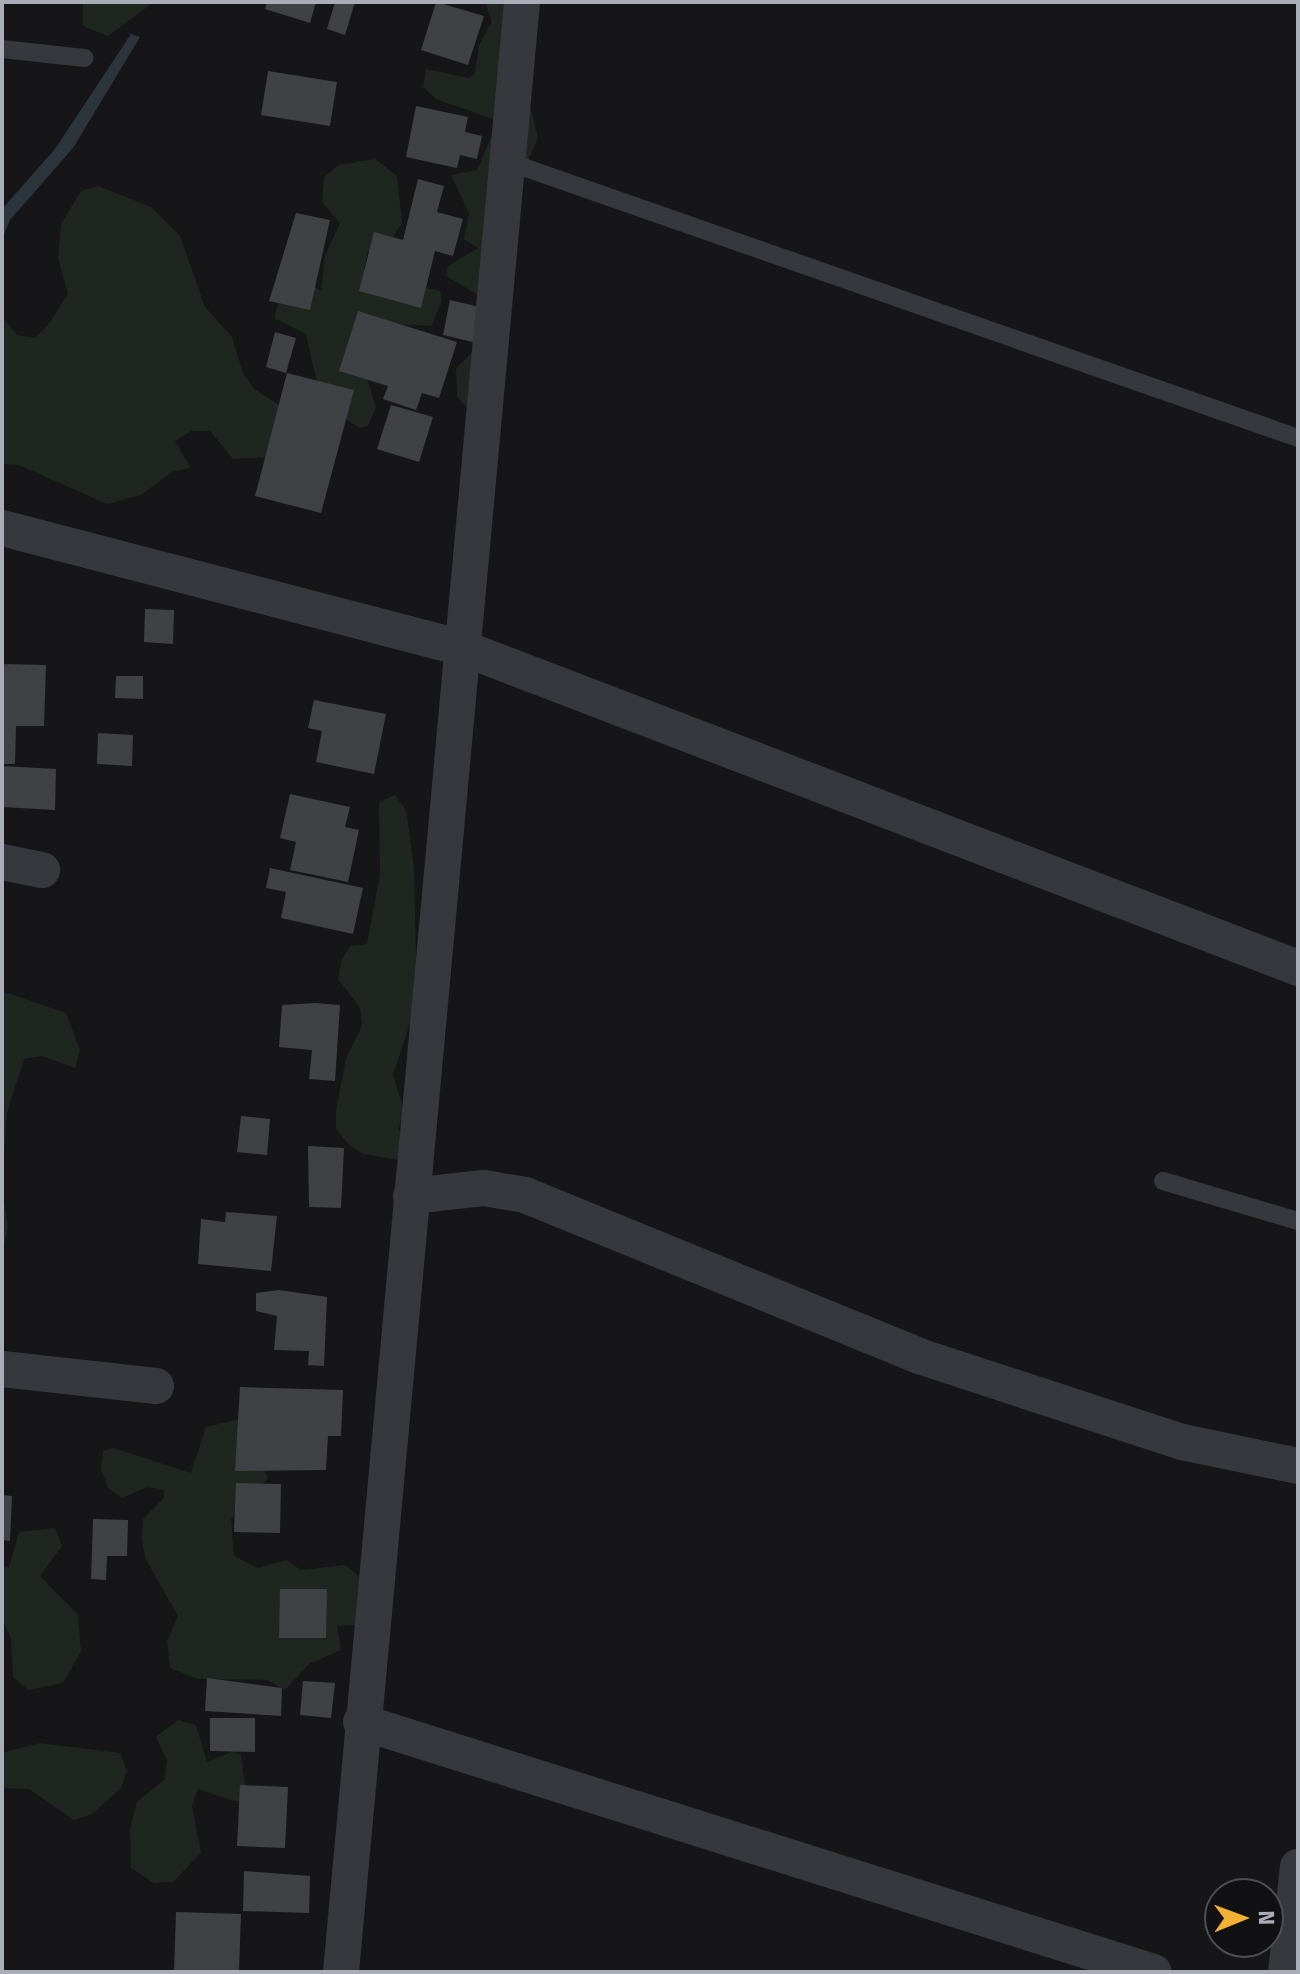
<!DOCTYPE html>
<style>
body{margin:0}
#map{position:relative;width:1300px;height:1974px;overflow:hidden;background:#161618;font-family:"Fira Sans",sans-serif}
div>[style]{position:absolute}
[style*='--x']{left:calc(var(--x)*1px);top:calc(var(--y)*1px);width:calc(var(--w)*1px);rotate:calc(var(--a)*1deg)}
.green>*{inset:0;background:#1e261f}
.water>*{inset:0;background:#2c353c}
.building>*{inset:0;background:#404145}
.lane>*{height:18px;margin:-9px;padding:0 9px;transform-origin:9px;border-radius:9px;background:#37383d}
.street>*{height:36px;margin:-18px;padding:0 18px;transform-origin:18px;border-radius:18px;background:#37383d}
span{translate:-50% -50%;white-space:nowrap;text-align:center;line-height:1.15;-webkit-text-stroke:8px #111113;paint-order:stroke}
.frame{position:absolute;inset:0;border:4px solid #a8adb8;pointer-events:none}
.north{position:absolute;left:1204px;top:1878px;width:80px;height:80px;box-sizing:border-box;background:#111113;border:2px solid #4d4f55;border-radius:50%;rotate:89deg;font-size:22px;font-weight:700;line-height:32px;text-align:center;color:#a8adb8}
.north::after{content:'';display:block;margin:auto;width:28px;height:36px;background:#f2b134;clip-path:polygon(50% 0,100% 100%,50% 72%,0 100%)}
</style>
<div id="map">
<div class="green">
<div style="clip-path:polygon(83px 2px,154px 2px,108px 36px,83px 26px)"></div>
<div style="clip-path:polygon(470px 2px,505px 2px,538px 138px,518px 184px,470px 411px,457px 397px,456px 369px,474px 350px,485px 299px,446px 276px,448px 266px,478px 248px,464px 239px,469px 213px,451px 175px,477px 170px,498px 121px,436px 99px,423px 87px,426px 69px,469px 78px,475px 73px,479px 45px,492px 22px,486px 5px)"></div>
<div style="clip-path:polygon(375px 159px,397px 176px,402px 223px,392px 239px,368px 252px,364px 269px,370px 277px,440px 291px,442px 301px,431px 326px,387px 324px,365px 373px,376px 407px,368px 426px,360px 428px,344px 418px,316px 379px,306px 334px,274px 318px,279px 301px,312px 286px,321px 291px,325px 256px,340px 223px,322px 202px,324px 177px,338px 165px)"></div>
<div style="clip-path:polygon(98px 186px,151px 207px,180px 236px,205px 307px,232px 337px,243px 373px,254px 389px,286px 409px,269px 457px,233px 459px,210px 431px,191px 431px,175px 441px,191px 468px,172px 472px,141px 495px,107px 504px,19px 465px,2px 464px,2px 316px,17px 335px,35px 338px,48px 325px,68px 294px,58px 258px,61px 224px,81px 191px)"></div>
<div style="clip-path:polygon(395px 795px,406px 810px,414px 867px,417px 1002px,393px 1075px,404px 1110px,398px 1129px,408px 1144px,399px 1160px,363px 1154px,348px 1144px,336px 1129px,336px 1110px,346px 1058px,362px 1026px,360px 1008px,338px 979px,341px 961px,350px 946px,367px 944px,380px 874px,379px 802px)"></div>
<div style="clip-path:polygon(2px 991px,66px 1013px,80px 1050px,75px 1068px,42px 1056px,24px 1059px,7px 1113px,2px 1188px,8px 1227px,2px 1255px)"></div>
<div style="clip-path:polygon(240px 1419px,268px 1478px,231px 1519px,234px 1556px,258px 1568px,286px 1560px,301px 1570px,345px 1565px,360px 1577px,355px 1625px,337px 1626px,341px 1650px,309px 1664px,285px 1690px,267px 1680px,198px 1679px,170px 1668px,167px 1641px,178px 1616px,145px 1558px,142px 1538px,143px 1519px,164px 1498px,164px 1490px,147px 1487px,122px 1498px,108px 1488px,101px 1469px,103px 1451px,113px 1448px,191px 1473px,206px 1427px)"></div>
<div style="clip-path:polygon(55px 1528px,62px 1546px,40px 1576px,78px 1615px,81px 1651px,63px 1683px,28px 1690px,13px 1677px,11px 1638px,2px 1619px,2px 1566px,9px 1568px,19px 1532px)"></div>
<div style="clip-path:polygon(178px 1720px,196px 1725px,207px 1762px,232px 1752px,241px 1755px,246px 1792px,243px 1801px,234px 1801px,198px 1789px,192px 1806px,201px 1853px,173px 1882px,154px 1883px,131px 1868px,130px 1829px,137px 1802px,165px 1779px,167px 1760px,156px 1737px)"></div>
<div style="clip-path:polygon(39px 1743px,120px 1753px,127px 1771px,121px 1788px,92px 1814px,74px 1820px,29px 1789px,2px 1788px,2px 1753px)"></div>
</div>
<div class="water">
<div style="clip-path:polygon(131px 34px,140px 37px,73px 148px,10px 220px,2px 239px,2px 209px,55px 149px)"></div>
</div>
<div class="building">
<div style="clip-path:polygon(267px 2px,316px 2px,310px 23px,265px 9px)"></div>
<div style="clip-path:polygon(335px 2px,355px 2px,345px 35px,327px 29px)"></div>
<div style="clip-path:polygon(436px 2px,484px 16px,468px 65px,421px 50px)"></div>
<div style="clip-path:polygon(268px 71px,337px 82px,330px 126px,261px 115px)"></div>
<div style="clip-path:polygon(416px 106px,468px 117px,465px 132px,482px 136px,477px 159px,460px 155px,457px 168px,406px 157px)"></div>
<div style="clip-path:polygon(418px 179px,444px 186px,437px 212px,463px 219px,453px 256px,435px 251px,421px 308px,359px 291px,374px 232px,403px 240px)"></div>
<div style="clip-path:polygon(296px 213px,330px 220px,310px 310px,269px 301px)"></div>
<div style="clip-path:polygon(450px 300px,488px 309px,481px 344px,443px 335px)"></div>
<div style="clip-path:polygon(358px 311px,457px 342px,439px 398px,422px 393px,416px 410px,383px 399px,388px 386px,339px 371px)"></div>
<div style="clip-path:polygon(275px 332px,296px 338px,286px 373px,266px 367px)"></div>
<div style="clip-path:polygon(287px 373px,354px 390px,321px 513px,255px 496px)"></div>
<div style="clip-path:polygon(391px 405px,433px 417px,419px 462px,377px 449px)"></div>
<div style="clip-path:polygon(145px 609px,174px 610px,173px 644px,144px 642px)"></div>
<div style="clip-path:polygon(2px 664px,46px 665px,44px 726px,16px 726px,15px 764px,2px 764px)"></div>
<div style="clip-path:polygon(116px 676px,143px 676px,143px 699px,115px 698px)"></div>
<div style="clip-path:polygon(314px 700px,386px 714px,374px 774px,316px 762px,322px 731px,308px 728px)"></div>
<div style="clip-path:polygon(98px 733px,133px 735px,132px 766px,97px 764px)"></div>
<div style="clip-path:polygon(2px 766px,56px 769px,55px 810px,2px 807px)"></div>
<div style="clip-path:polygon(290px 794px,350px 807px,345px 827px,359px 830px,348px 882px,290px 870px,296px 842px,280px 838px)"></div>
<div style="clip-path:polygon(270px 868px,363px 888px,353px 934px,281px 918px,286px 892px,266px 888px)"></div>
<div style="clip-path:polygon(315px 1003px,340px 1005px,335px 1081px,309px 1079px,312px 1050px,279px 1047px,282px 1005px)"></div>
<div style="clip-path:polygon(241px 1116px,270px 1119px,267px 1155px,237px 1152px)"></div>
<div style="clip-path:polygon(308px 1146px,344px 1148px,341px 1208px,309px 1207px)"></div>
<div style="clip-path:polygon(226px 1212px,277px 1216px,271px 1271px,198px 1264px,201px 1219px,225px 1222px)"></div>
<div style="clip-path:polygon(279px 1290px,327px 1297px,324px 1366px,308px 1365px,309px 1351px,274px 1350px,277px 1316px,256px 1311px,256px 1293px)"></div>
<div style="clip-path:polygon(240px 1387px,343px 1390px,341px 1436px,328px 1436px,326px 1470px,235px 1471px)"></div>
<div style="clip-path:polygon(236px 1483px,281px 1484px,280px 1533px,234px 1532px)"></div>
<div style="clip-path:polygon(2px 1495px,12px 1496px,10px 1541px,2px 1540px)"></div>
<div style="clip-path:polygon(93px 1519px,128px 1520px,127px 1556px,107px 1556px,106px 1580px,91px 1579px)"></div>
<div style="clip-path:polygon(280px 1589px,327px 1589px,326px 1638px,279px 1638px)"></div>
<div style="clip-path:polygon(207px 1678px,282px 1688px,281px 1716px,205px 1711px)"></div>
<div style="clip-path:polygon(303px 1681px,335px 1683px,331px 1718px,300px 1715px)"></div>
<div style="clip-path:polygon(210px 1718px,255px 1718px,255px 1752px,210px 1751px)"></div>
<div style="clip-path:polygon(240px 1785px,288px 1787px,285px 1848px,237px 1846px)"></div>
<div style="clip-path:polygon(244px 1871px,310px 1876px,309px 1913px,243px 1911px)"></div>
<div style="clip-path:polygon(176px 1912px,241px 1914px,239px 1972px,174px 1972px)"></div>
</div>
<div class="lane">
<div style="--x:2;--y:49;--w:83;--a:6.2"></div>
<div style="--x:509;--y:162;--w:836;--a:19.28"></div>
<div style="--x:1163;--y:1181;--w:141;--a:16.5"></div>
</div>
<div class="street">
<div style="--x:2;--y:528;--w:476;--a:14.6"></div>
<div style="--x:463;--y:648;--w:894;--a:20.97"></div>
<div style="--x:2;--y:862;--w:41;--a:11.3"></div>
<div style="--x:411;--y:1196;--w:73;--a:-6.3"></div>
<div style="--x:484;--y:1188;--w:42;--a:9.7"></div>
<div style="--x:525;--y:1195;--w:426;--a:22.2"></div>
<div style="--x:919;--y:1356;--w:277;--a:18.1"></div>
<div style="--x:1182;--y:1442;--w:118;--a:11.7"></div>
<div style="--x:2;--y:1369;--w:155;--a:6.3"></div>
<div style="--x:361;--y:1722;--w:831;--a:17.5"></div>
<div style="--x:341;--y:1972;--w:1978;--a:-84.75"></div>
<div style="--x:1286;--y:1972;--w:106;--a:-83.5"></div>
</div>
<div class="frame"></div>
<div class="north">N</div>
</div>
